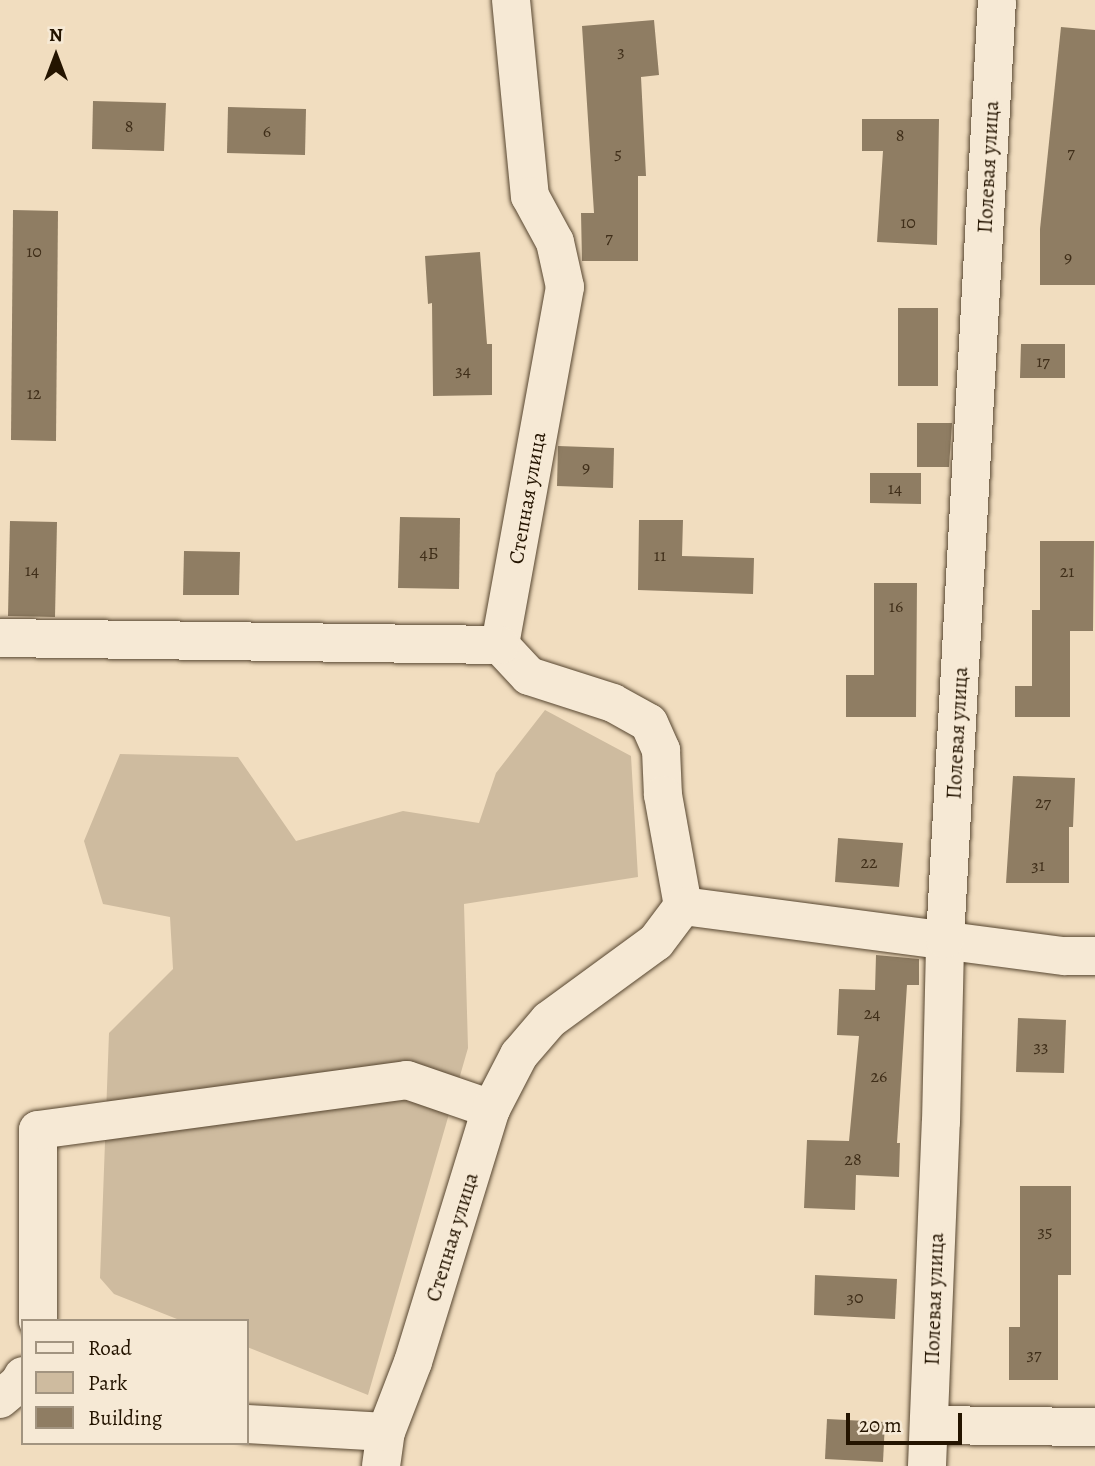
<!DOCTYPE html>
<meta charset="utf-8">
<style>
body{margin:0}
#map{position:relative;width:1095px;height:1466px;overflow:hidden;background:#f1ddbf;font-family:Alegreya,serif}
div>[style]{position:absolute}
[style*='--x']{left:calc(var(--x)*1px);top:calc(var(--y)*1px);width:calc(var(--w)*1px);rotate:calc(var(--a)*1deg)}
.green>*{inset:0;background:#cebb9f}
.building>*{inset:0;background:#8f7d63}
.roads{filter:drop-shadow(0 0 2px #574630) drop-shadow(0 0 2px #574630)}
.minor>*{height:38px;margin:-19px;padding:0 19px;transform-origin:19px;border-radius:19px;background:#f6e9d5}
span{translate:-50% -50%;white-space:nowrap;text-align:center;line-height:1.15;-webkit-text-stroke:5px #f6e9d5;paint-order:stroke}
.number-label{font-size:18px;color:#3f2e19}
.number-label span{-webkit-text-stroke-width:0}
.street-label{font-size:21px;color:#241400}
.legend{position:absolute;left:21px;top:1319px;width:228px;height:126px;box-sizing:border-box;background:#f6e9d5;border:2px solid #a29480;margin:0;padding:9px 12px;list-style:none;font-size:21px;color:#241400}
.legend li{display:flex;align-items:center;gap:14px;height:35px}
.legend b{width:35px;border:2px solid #a29480}
.north{position:absolute;left:21px;top:21px;width:70px;height:70px;-webkit-text-stroke:5px #f6e9d5;paint-order:stroke;rotate:0deg;font-size:19px;font-weight:700;line-height:28px;text-align:center;color:#241400}
.north::after{content:'';display:block;margin:auto;width:24px;height:32px;background:#241400;clip-path:polygon(50% 0,100% 100%,50% 72%,0 100%)}
.scale{position:absolute;left:846px;top:1413px;width:116px;height:32px;box-sizing:border-box;border:4px solid #241400;border-top:0;padding-left:9px;font-size:21px;line-height:24px;white-space:nowrap;color:#241400;-webkit-text-stroke:5px #f6e9d5;paint-order:stroke}
</style>
<div id="map">
<div class="green">
<div style="clip-path:polygon(545px 710px,631px 756px,638px 877px,464px 904px,468px 1048px,368px 1395px,247px 1347px,247px 1321px,182px 1321px,114px 1294px,100px 1278px,109px 1033px,173px 969px,170px 917px,103px 904px,84px 841px,120px 754px,238px 757px,296px 841px,403px 811px,479px 823px,496px 773px)"></div>
</div>
<div class="building">
<div style="clip-path:polygon(654px 20px,659px 75px,641px 77px,646px 176px,638px 176px,638px 261px,582px 261px,581px 213px,594px 213px,582px 26px)"></div>
<div style="clip-path:polygon(1061px 27px,1095px 30px,1095px 285px,1040px 285px,1040px 229px)"></div>
<div style="clip-path:polygon(93px 101px,166px 103px,164px 151px,92px 149px)"></div>
<div style="clip-path:polygon(228px 107px,306px 109px,305px 155px,227px 153px)"></div>
<div style="clip-path:polygon(862px 119px,939px 119px,937px 245px,877px 242px,883px 151px,862px 151px)"></div>
<div style="clip-path:polygon(13px 210px,58px 211px,56px 441px,11px 440px)"></div>
<div style="clip-path:polygon(480px 252px,487px 344px,492px 344px,492px 395px,433px 396px,432px 303px,428px 304px,425px 256px)"></div>
<div style="clip-path:polygon(898px 308px,938px 308px,938px 386px,898px 386px)"></div>
<div style="clip-path:polygon(1021px 344px,1065px 344px,1065px 378px,1020px 378px)"></div>
<div style="clip-path:polygon(917px 423px,952px 423px,949px 467px,917px 467px)"></div>
<div style="clip-path:polygon(558px 446px,614px 448px,613px 488px,557px 486px)"></div>
<div style="clip-path:polygon(870px 473px,921px 473px,921px 504px,870px 503px)"></div>
<div style="clip-path:polygon(400px 517px,460px 518px,459px 589px,398px 588px)"></div>
<div style="clip-path:polygon(639px 520px,683px 520px,682px 556px,754px 558px,753px 594px,638px 590px)"></div>
<div style="clip-path:polygon(10px 521px,57px 522px,55px 617px,8px 616px)"></div>
<div style="clip-path:polygon(1040px 541px,1094px 541px,1093px 631px,1070px 631px,1070px 717px,1015px 717px,1015px 686px,1032px 686px,1032px 610px,1040px 610px)"></div>
<div style="clip-path:polygon(184px 551px,240px 552px,239px 595px,183px 595px)"></div>
<div style="clip-path:polygon(874px 583px,917px 583px,916px 717px,846px 717px,846px 675px,874px 675px)"></div>
<div style="clip-path:polygon(1013px 776px,1075px 778px,1073px 827px,1069px 827px,1069px 883px,1006px 883px)"></div>
<div style="clip-path:polygon(838px 838px,903px 843px,899px 887px,835px 882px)"></div>
<div style="clip-path:polygon(876px 955px,919px 959px,919px 985px,907px 985px,897px 1143px,900px 1143px,899px 1177px,856px 1175px,855px 1210px,804px 1208px,807px 1140px,849px 1141px,859px 1036px,837px 1035px,839px 989px,875px 990px)"></div>
<div style="clip-path:polygon(1018px 1018px,1066px 1020px,1064px 1073px,1016px 1072px)"></div>
<div style="clip-path:polygon(1020px 1186px,1071px 1186px,1071px 1275px,1058px 1275px,1058px 1380px,1009px 1380px,1009px 1327px,1020px 1327px)"></div>
<div style="clip-path:polygon(815px 1275px,897px 1279px,895px 1319px,814px 1315px)"></div>
<div style="clip-path:polygon(827px 1419px,885px 1422px,883px 1462px,825px 1459px)"></div>
</div>
<div class="roads">
<div class="minor">
<div style="--x:511;--y:0;--w:197;--a:84.5"></div>
<div style="--x:530;--y:196;--w:52;--a:61.5"></div>
<div style="--x:555;--y:242;--w:46;--a:77.5"></div>
<div style="--x:565;--y:287;--w:364;--a:100.3"></div>
<div style="--x:500;--y:645;--w:42;--a:46.9"></div>
<div style="--x:529;--y:676;--w:88;--a:17.8"></div>
<div style="--x:613;--y:703;--w:41;--a:29.1"></div>
<div style="--x:649;--y:723;--w:30;--a:66"></div>
<div style="--x:661;--y:750;--w:45;--a:87.5"></div>
<div style="--x:663;--y:795;--w:113;--a:79.8"></div>
<div style="--x:0;--y:638;--w:500;--a:0.8"></div>
<div style="--x:38;--y:1321;--w:191;--a:-90"></div>
<div style="--x:38;--y:1130;--w:372;--a:-7.7"></div>
<div style="--x:407;--y:1080;--w:89;--a:19"></div>
<div style="--x:0;--y:1399;--w:25;--a:-40"></div>
<div style="--x:19;--y:1383;--w:8;--a:-60"></div>
<div style="--x:247;--y:1424;--w:139;--a:3.3"></div>
<div style="--x:929;--y:1425;--w:166;--a:0.7"></div>
<div style="--x:381;--y:1466;--w:34;--a:-82"></div>
<div style="--x:386;--y:1432;--w:75;--a:-68.9"></div>
<div style="--x:413;--y:1362;--w:265;--a:-72.9"></div>
<div style="--x:491;--y:1109;--w:61;--a:-62.6"></div>
<div style="--x:519;--y:1055;--w:46;--a:-49.4"></div>
<div style="--x:549;--y:1020;--w:132;--a:-36.1"></div>
<div style="--x:656;--y:942;--w:45;--a:-53.1"></div>
<div style="--x:683;--y:906;--w:385;--a:7.5"></div>
<div style="--x:1065;--y:956;--w:30;--a:0"></div>
<div style="--x:927;--y:1466;--w:344;--a:-87.7"></div>
<div style="--x:941;--y:1122;--w:183;--a:-88.7"></div>
<div style="--x:945;--y:939;--w:940;--a:-86.83"></div>
</div>
</div>
<div class="number-label">
<span style="left:621px;top:51px">3</span>
<span style="left:129px;top:126px">8</span>
<span style="left:267px;top:131px">6</span>
<span style="left:900px;top:135px">8</span>
<span style="left:1071px;top:152px">7</span>
<span style="left:618px;top:153px">5</span>
<span style="left:908px;top:222px">10</span>
<span style="left:609px;top:237px">7</span>
<span style="left:34px;top:251px">10</span>
<span style="left:1068px;top:257px">9</span>
<span style="left:1043px;top:361px">17</span>
<span style="left:463px;top:370px">34</span>
<span style="left:34px;top:393px">12</span>
<span style="left:586px;top:467px">9</span>
<span style="left:895px;top:488px">14</span>
<span style="left:429px;top:553px">4Б</span>
<span style="left:660px;top:555px">11</span>
<span style="left:32px;top:570px">14</span>
<span style="left:1067px;top:571px">21</span>
<span style="left:896px;top:606px">16</span>
<span style="left:1043px;top:802px">27</span>
<span style="left:869px;top:862px">22</span>
<span style="left:1038px;top:865px">31</span>
<span style="left:872px;top:1013px">24</span>
<span style="left:1041px;top:1046px">33</span>
<span style="left:879px;top:1076px">26</span>
<span style="left:853px;top:1159px">28</span>
<span style="left:1045px;top:1231px">35</span>
<span style="left:855px;top:1297px">30</span>
<span style="left:1034px;top:1354px">37</span>
</div>
<div class="street-label">
<span style="left:988px;top:167px;rotate:-87deg">Полевая улица</span>
<span style="left:527px;top:498px;rotate:-80deg">Степная улица</span>
<span style="left:957px;top:733px;rotate:-87deg">Полевая улица</span>
<span style="left:452px;top:1237px;rotate:-73deg">Степная улица</span>
<span style="left:934px;top:1299px;rotate:-88deg">Полевая улица</span>
</div>
<ul class="legend">
<li><b style="height:9px;background:#f6e9d5"></b>Road</li>
<li><b style="height:19px;background:#cebb9f"></b>Park</li>
<li><b style="height:19px;background:#8f7d63"></b>Building</li>
</ul>
<div class="north">N</div>
<div class="scale">20 m</div>
</div>
